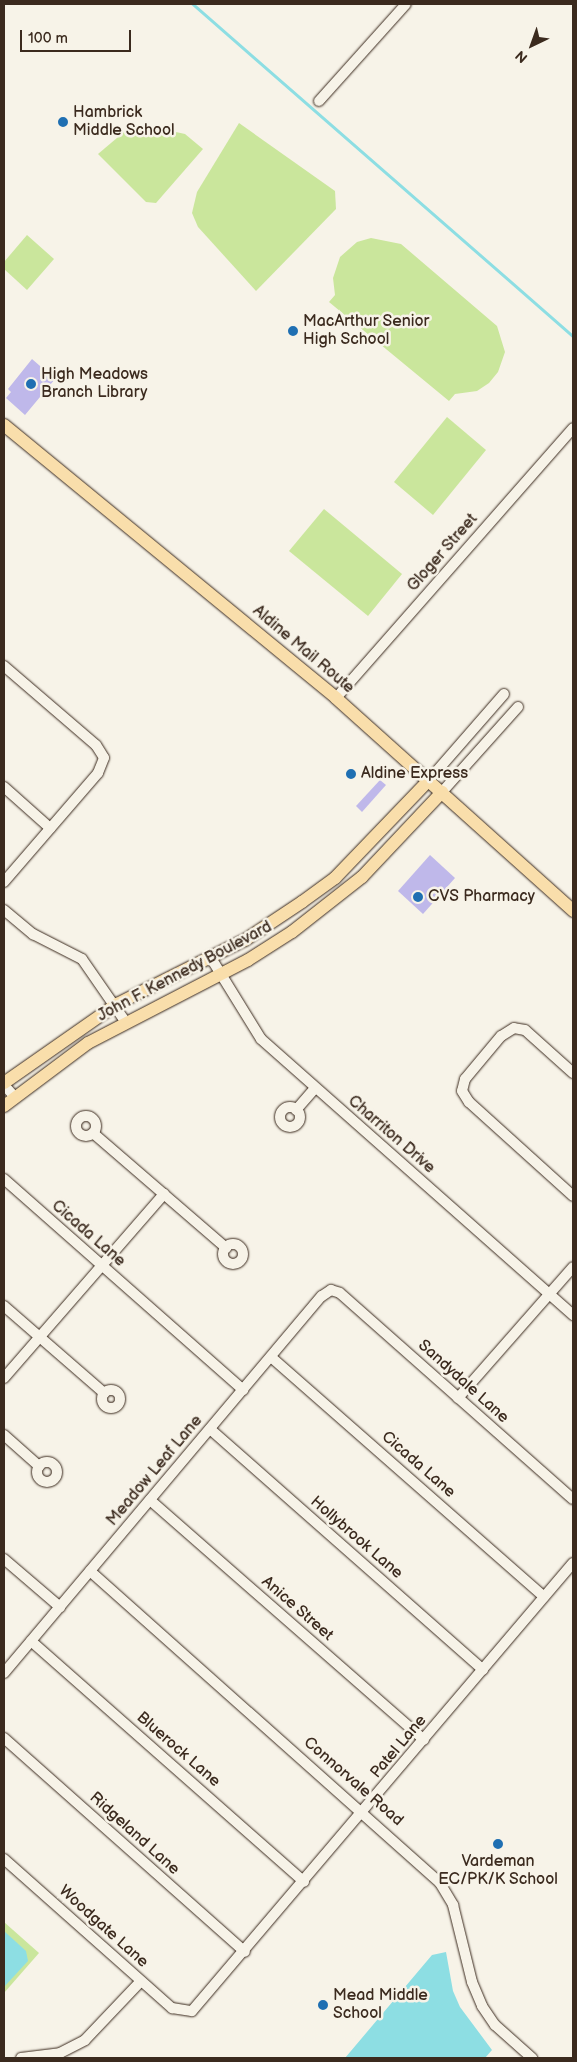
<!DOCTYPE html>
<style>
body{margin:0}
#map{position:relative;width:577px;height:2062px;overflow:hidden;background:#f7f3e8;font-family:"Balsamiq Sans",sans-serif}
div>[style]{position:absolute}
[style*='--x']{left:calc(var(--x)*1px);top:calc(var(--y)*1px);width:calc(var(--w)*1px);rotate:calc(var(--a)*1deg)}
.green>*{inset:0;background:#cae69c}
.water>*{inset:0;background:#8ddee3}
.stream>*{height:2.5px;margin:-1.25px;padding:0 1.25px;transform-origin:1.25px;border-radius:1.25px;background:#8ddee3}
.building>*{inset:0;background:#bfb8ea}
.roads{filter:drop-shadow(0 0 1px #3b2a1e) drop-shadow(0 0 1px #3b2a1e)}
.minor>*{height:10px;margin:-5px;padding:0 5px;transform-origin:5px;border-radius:5px;background:#f7f3e8}
.minor>.ring{margin:-5px;padding:0;box-sizing:content-box;background:none;border:10px solid #f7f3e8;border-radius:50%}
.major>*{height:12px;margin:-6px;padding:0 6px;transform-origin:6px;border-radius:6px;background:#f9deab}
.dots>*{width:14px;height:14px;translate:-50% -50%;box-sizing:border-box;border:2px solid #f7f3e8;border-radius:50%}
span{translate:-50% -50%;white-space:nowrap;text-align:center;line-height:1.15;-webkit-text-stroke:5px #f7f3e8;paint-order:stroke}
.poi-label{font-size:16px;color:#3b2a1e}
.left{translate:0 -50%;text-align:left}
.street-label{font-size:16px;color:#3b2a1e}
.frame{position:absolute;inset:0;border:5px solid #3b2a1e;pointer-events:none}
.north{position:absolute;left:507px;top:20px;width:50px;height:50px;-webkit-text-stroke:4px #f7f3e8;paint-order:stroke;rotate:222deg;font-size:14px;font-weight:700;line-height:20px;text-align:center;color:#3b2a1e}
.north::after{content:'';display:block;margin:auto;width:18px;height:22px;background:#3b2a1e;clip-path:polygon(50% 0,100% 100%,50% 72%,0 100%)}
.scale{position:absolute;left:20px;top:30px;width:111px;height:22px;box-sizing:border-box;border:2px solid #3b2a1e;border-top:0;padding-left:6px;font-size:15px;line-height:18px;white-space:nowrap;color:#3b2a1e;-webkit-text-stroke:4px #f7f3e8;paint-order:stroke}
</style>
<div id="map">
<div class="green">
<div style="clip-path:polygon(239px 123px,335px 191px,336px 209px,256px 291px,198px 227px,192px 213px,197px 192px)"></div>
<div style="clip-path:polygon(153px 127px,185px 134px,203px 149px,156px 203px,146px 202px,98px 154px,124px 132px)"></div>
<div style="clip-path:polygon(27px 235px,54px 259px,27px 290px,4px 269px,4px 262px)"></div>
<div style="clip-path:polygon(371px 238px,401px 244px,497px 326px,505px 352px,498px 372px,489px 383px,477px 391px,455px 394px,449px 401px,329px 302px,335px 295px,333px 278px,340px 257px,357px 242px)"></div>
<div style="clip-path:polygon(447px 417px,486px 450px,433px 515px,394px 482px)"></div>
<div style="clip-path:polygon(324px 509px,402px 574px,368px 616px,289px 551px)"></div>
<div style="clip-path:polygon(4px 1922px,39px 1953px,4px 1993px)"></div>
</div>
<div class="water">
<div style="clip-path:polygon(4px 1931px,26px 1951px,28px 1961px,4px 1987px)"></div>
<div style="clip-path:polygon(446px 1952px,453px 1991px,460px 2007px,492px 2050px,485px 2058px,345px 2058px,432px 1955px)"></div>
</div>
<div class="stream">
<div style="--x:193;--y:4;--w:505;--a:41.14"></div>
</div>
<div class="building">
<div style="clip-path:polygon(32px 359px,55px 379px,25px 415px,6px 398px,11px 392px,8px 389px)"></div>
<div style="clip-path:polygon(380px 780px,386px 785px,362px 812px,356px 806px)"></div>
<div style="clip-path:polygon(430px 855px,455px 878px,423px 914px,398px 891px)"></div>
</div>
<div class="roads">
<div class="minor">
<div style="--x:319;--y:101;--w:130;--a:-48.1"></div>
<div style="--x:4;--y:666;--w:121;--a:40.7"></div>
<div style="--x:96;--y:745;--w:15;--a:58"></div>
<div style="--x:104;--y:758;--w:16;--a:112"></div>
<div style="--x:98;--y:773;--w:144;--a:130.8"></div>
<div style="--x:336;--y:698;--w:359;--a:-48.7"></div>
<div style="--x:429;--y:780;--w:114;--a:-48.9"></div>
<div style="--x:4;--y:787;--w:62;--a:41.7"></div>
<div style="--x:442;--y:792;--w:114;--a:-48.2"></div>
<div style="--x:4;--y:910;--w:38;--a:40"></div>
<div style="--x:33;--y:934;--w:55;--a:27"></div>
<div style="--x:82;--y:959;--w:75;--a:55.3"></div>
<div style="--x:211;--y:958;--w:95;--a:58.3"></div>
<div style="--x:261;--y:1039;--w:417;--a:41.5"></div>
<div style="--x:573;--y:1073;--w:64;--a:-138.1"></div>
<div style="--x:525;--y:1030;--w:11;--a:-170"></div>
<div style="--x:514;--y:1028;--w:15;--a:148"></div>
<div style="--x:501;--y:1036;--w:56;--a:129.9"></div>
<div style="--x:465;--y:1079;--w:12;--a:104"></div>
<div style="--x:462;--y:1091;--w:13;--a:58"></div>
<div style="--x:469;--y:1102;--w:140;--a:42.1"></div>
<div style="--x:4;--y:1085;--w:15;--a:48"></div>
<div class="ring" style="left:280px;top:1107px;width:10px;height:10px"></div>
<div style="--x:296;--y:1110;--w:29;--a:-49"></div>
<div class="ring" style="left:76px;top:1116px;width:10px;height:10px"></div>
<div style="--x:93;--y:1133;--w:176;--a:40.8"></div>
<div style="--x:4;--y:1179;--w:319;--a:41.4"></div>
<div class="ring" style="left:223px;top:1244px;width:10px;height:10px"></div>
<div style="--x:4;--y:1306;--w:133;--a:41"></div>
<div style="--x:271;--y:1357;--w:363;--a:41.3"></div>
<div style="--x:4;--y:1378;--w:244;--a:-49"></div>
<div class="ring" style="left:102px;top:1390px;width:8px;height:8px"></div>
<div style="--x:458;--y:1398;--w:174;--a:-48.7"></div>
<div style="--x:210;--y:1429;--w:364;--a:41.4"></div>
<div style="--x:4;--y:1435;--w:47;--a:41.5"></div>
<div class="ring" style="left:37px;top:1462px;width:10px;height:10px"></div>
<div style="--x:150;--y:1500;--w:364;--a:41.2"></div>
<div style="--x:4;--y:1559;--w:74;--a:40.6"></div>
<div style="--x:90;--y:1571;--w:469;--a:41.7"></div>
<div style="--x:440;--y:1883;--w:26;--a:59"></div>
<div style="--x:453;--y:1905;--w:79;--a:76.1"></div>
<div style="--x:472;--y:1982;--w:26;--a:67"></div>
<div style="--x:482;--y:2006;--w:23;--a:56"></div>
<div style="--x:495;--y:2025;--w:50;--a:41.7"></div>
<div style="--x:31;--y:1641;--w:364;--a:41.4"></div>
<div style="--x:4;--y:1673;--w:493;--a:-49.9"></div>
<div style="--x:322;--y:1296;--w:11;--a:-34"></div>
<div style="--x:331;--y:1290;--w:9;--a:18"></div>
<div style="--x:340;--y:1293;--w:311;--a:41.5"></div>
<div style="--x:4;--y:1738;--w:322;--a:41.6"></div>
<div style="--x:4;--y:1859;--w:225;--a:41.6"></div>
<div style="--x:172;--y:2008;--w:20;--a:9"></div>
<div style="--x:192;--y:2011;--w:588;--a:-49.62"></div>
<div style="--x:21;--y:2058;--w:39;--a:-7"></div>
<div style="--x:60;--y:2053;--w:28;--a:-27"></div>
<div style="--x:85;--y:2040;--w:81;--a:-46.5"></div>
</div>
<div class="major">
<div style="--x:4;--y:425;--w:430;--a:39.4"></div>
<div style="--x:336;--y:698;--w:319;--a:41.9"></div>
<div style="--x:4;--y:1083;--w:138;--a:-35"></div>
<div style="--x:117;--y:1004;--w:143;--a:-26.6"></div>
<div style="--x:245;--y:940;--w:69;--a:-33.7"></div>
<div style="--x:302;--y:902;--w:41;--a:-36"></div>
<div style="--x:335;--y:878;--w:136;--a:-46.2"></div>
<div style="--x:4;--y:1106;--w:105;--a:-36.9"></div>
<div style="--x:88;--y:1043;--w:180;--a:-27.4"></div>
<div style="--x:248;--y:960;--w:52;--a:-32.5"></div>
<div style="--x:292;--y:932;--w:89;--a:-38.2"></div>
<div style="--x:362;--y:877;--w:117;--a:-46.7"></div>
</div>
</div>
<div class="dots">
<div style="left:63px;top:122px;background:#1f6fb2"></div>
<div style="left:293px;top:331px;background:#1f6fb2"></div>
<div style="left:31px;top:384px;background:#1f6fb2"></div>
<div style="left:351px;top:774px;background:#1f6fb2"></div>
<div style="left:418px;top:897px;background:#1f6fb2"></div>
<div style="left:498px;top:1844px;background:#1f6fb2"></div>
<div style="left:323px;top:2005px;background:#1f6fb2"></div>
</div>
<div class="poi-label">
<span class="left" style="left:73px;top:122px">Hambrick<br>Middle School</span>
<span class="left" style="left:303px;top:331px">MacArthur Senior<br>High School</span>
<span class="left" style="left:41px;top:384px">High Meadows<br>Branch Library</span>
<span class="left" style="left:361px;top:774px">Aldine Express</span>
<span class="left" style="left:428px;top:897px">CVS Pharmacy</span>
<span style="left:498px;top:1871px">Vardeman<br>EC/PK/K School</span>
<span class="left" style="left:333px;top:2005px">Mead Middle<br>School</span>
</div>
<div class="street-label">
<span style="left:443px;top:553px;rotate:-49deg">Gloger Street</span>
<span style="left:303px;top:650px;rotate:40deg">Aldine Mail Route</span>
<span style="left:185px;top:972px;rotate:-28deg">John F. Kennedy Boulevard</span>
<span style="left:391px;top:1135px;rotate:41deg">Charriton Drive</span>
<span style="left:88px;top:1234px;rotate:41deg">Cicada Lane</span>
<span style="left:463px;top:1382px;rotate:42deg">Sandydale Lane</span>
<span style="left:418px;top:1465px;rotate:41deg">Cicada Lane</span>
<span style="left:155px;top:1471px;rotate:-50deg">Meadow Leaf Lane</span>
<span style="left:356px;top:1538px;rotate:41deg">Hollybrook Lane</span>
<span style="left:297px;top:1609px;rotate:41deg">Anice Street</span>
<span style="left:399px;top:1747px;rotate:-50deg">Patel Lane</span>
<span style="left:178px;top:1750px;rotate:41deg">Bluerock Lane</span>
<span style="left:353px;top:1782px;rotate:41deg">Connorvale Road</span>
<span style="left:134px;top:1834px;rotate:42deg">Ridgeland Lane</span>
<span style="left:103px;top:1927px;rotate:42deg">Woodgate Lane</span>
</div>
<div class="frame"></div>
<div class="north">N</div>
<div class="scale">100 m</div>
</div>
